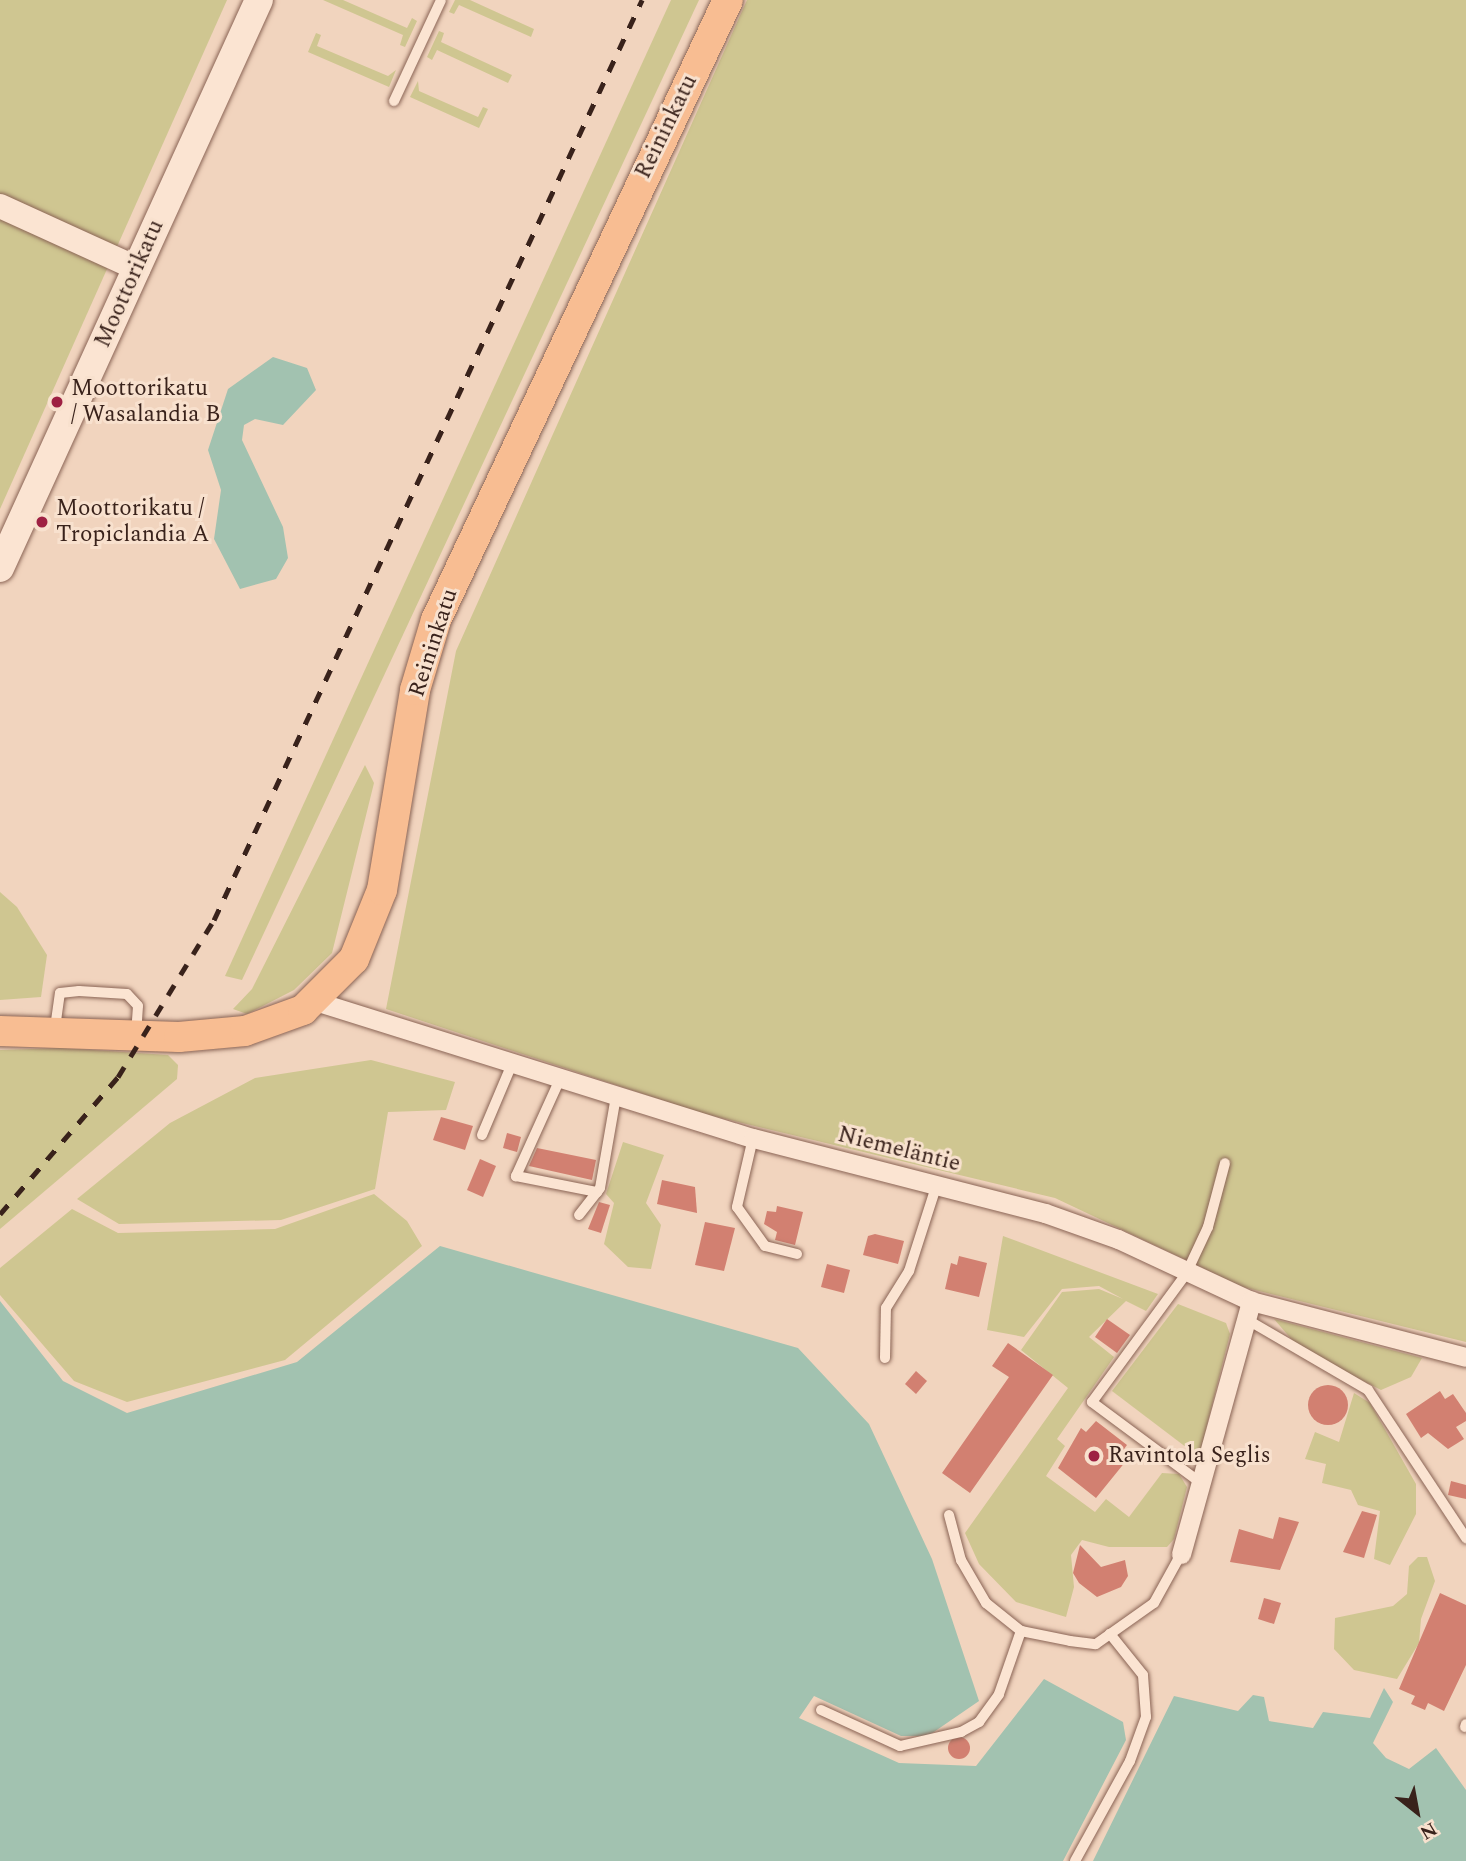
<!DOCTYPE html>
<meta charset="utf-8">
<style>
body{margin:0}
#map{position:relative;width:1466px;height:1861px;overflow:hidden;background:#f1d4be;font-family:Spectral,serif}
div>[style]{position:absolute}
[style*='--x']{left:calc(var(--x)*1px);top:calc(var(--y)*1px);width:calc(var(--w)*1px);rotate:calc(var(--a)*1deg)}
.green>*{inset:0;background:#cfc691}
.water>*{inset:0;background:#a2c2b0}
.building>*{inset:0;background:#d28071}
.round{border-radius:50%}
.roads{filter:drop-shadow(0 0 2px #8a6455) drop-shadow(0 0 2px #8a6455)}
.service>*{height:10px;margin:-5px;padding:0 5px;transform-origin:5px;border-radius:5px;background:#fbe4d2}
.minor>*{height:19px;margin:-9.5px;padding:0 9.5px;transform-origin:9.5px;border-radius:9.5px;background:#fbe4d2}
.tertiary>*{height:24px;margin:-12px;padding:0 12px;transform-origin:12px;border-radius:12px;background:#fbe4d2}
.secondary>*{height:28px;margin:-14px;padding:0 14px;transform-origin:14px;border-radius:14px;background:#fbe4d2}
.primary>*{height:30px;margin:-15px;padding:0 15px;transform-origin:15px;border-radius:15px;background:#f8bd92}
.rail>*{height:5px;margin-top:-2.5px;transform-origin:0;background:repeating-linear-gradient(90deg,#39221b 0 12px,transparent 0 24px)}
.dots>*{width:19px;height:19px;translate:-50% -50%;box-sizing:border-box;border:4px solid #f8e1ce;border-radius:50%}
span{translate:-50% -50%;white-space:nowrap;text-align:center;line-height:1.15;-webkit-text-stroke:6px #f8e1ce;paint-order:stroke}
.street-label{font-size:23px;color:#39221b}
.poi-label{font-size:23px;color:#39221b}
.left{translate:0 -50%;text-align:left}
.north{position:absolute;left:1382px;top:1777px;width:70px;height:70px;-webkit-text-stroke:5px #f8e1ce;paint-order:stroke;rotate:149deg;font-size:19px;font-weight:700;line-height:28px;text-align:center;color:#39221b}
.north::after{content:'';display:block;margin:auto;width:24px;height:32px;background:#39221b;clip-path:polygon(50% 0,100% 100%,50% 72%,0 100%)}
</style>
<div id="map">
<div class="green">
<div style="clip-path:polygon(0 0,227px 0,0 509px)"></div>
<div style="clip-path:polygon(323px 0,343px 0,407px 28px,412px 18px,417px 21px,405px 47px,400px 45px,403px 35px)"></div>
<div style="clip-path:polygon(455px 0,470px 0,534px 29px,531px 37px,459px 5px,454px 14px,449px 12px)"></div>
<div style="clip-path:polygon(671px 0,699px 0,242px 980px,225px 976px)"></div>
<div style="clip-path:polygon(747px 0,1466px 0,1466px 1342px,1243px 1287px,1055px 1198px,701px 1113px,386px 1009px,456px 651px)"></div>
<div style="clip-path:polygon(439px 31px,444px 33px,441px 42px,512px 75px,508px 83px,437px 50px,432px 60px,427px 57px)"></div>
<div style="clip-path:polygon(316px 33px,321px 35px,317px 46px,388px 76px,396px 70px,389px 87px,308px 52px)"></div>
<div style="clip-path:polygon(418px 81px,419px 91px,478px 117px,483px 107px,488px 109px,479px 128px,410px 97px)"></div>
<div style="clip-path:polygon(365px 765px,374px 783px,332px 953px,294px 990px,247px 1014px,233px 1009px,252px 989px)"></div>
<div style="clip-path:polygon(0 892px,17px 907px,47px 955px,41px 997px,0 1000px)"></div>
<div style="clip-path:polygon(63px 1048px,168px 1055px,178px 1065px,177px 1079px,0 1229px,0 1050px)"></div>
<div style="clip-path:polygon(371px 1060px,455px 1082px,446px 1110px,388px 1112px,375px 1189px,281px 1220px,119px 1224px,77px 1199px,170px 1123px,255px 1078px)"></div>
<div style="clip-path:polygon(623px 1142px,664px 1155px,646px 1203px,661px 1225px,651px 1269px,628px 1267px,604px 1244px,614px 1203px,606px 1194px)"></div>
<div style="clip-path:polygon(374px 1194px,407px 1221px,422px 1246px,285px 1360px,127px 1402px,74px 1381px,0 1295px,0 1268px,72px 1209px,118px 1233px,275px 1229px)"></div>
<div style="clip-path:polygon(1003px 1236px,1158px 1294px,1146px 1311px,1126px 1301px,1089px 1337px,1114px 1357px,1057px 1439px,1065px 1446px,1046px 1476px,1095px 1512px,1106px 1499px,1129px 1517px,1162px 1473px,1179px 1474px,1187px 1487px,1174px 1539px,1167px 1547px,1109px 1547px,1082px 1540px,1071px 1555px,1074px 1587px,1066px 1617px,1016px 1602px,979px 1564px,965px 1533px,1068px 1388px,1021px 1350px,1062px 1292px,1099px 1289px,1123px 1299px,1099px 1286px,1062px 1289px,1024px 1337px,987px 1330px)"></div>
<div style="clip-path:polygon(1178px 1304px,1226px 1323px,1230px 1334px,1199px 1457px,1112px 1391px)"></div>
<div style="clip-path:polygon(1274px 1319px,1422px 1358px,1411px 1377px,1381px 1390px,1299px 1348px)"></div>
<div style="clip-path:polygon(1354px 1393px,1370px 1403px,1416px 1484px,1416px 1514px,1390px 1565px,1374px 1559px,1380px 1511px,1358px 1505px,1351px 1490px,1322px 1483px,1326px 1464px,1305px 1459px,1315px 1432px,1339px 1442px)"></div>
<div style="clip-path:polygon(1418px 1557px,1427px 1557px,1435px 1581px,1421px 1619px,1419px 1643px,1397px 1679px,1354px 1670px,1334px 1649px,1335px 1618px,1393px 1606px,1407px 1594px,1409px 1566px)"></div>
</div>
<div class="water">
<div style="clip-path:polygon(273px 357px,307px 368px,316px 390px,283px 425px,255px 419px,244px 425px,242px 440px,283px 527px,288px 558px,276px 579px,240px 589px,214px 539px,221px 490px,208px 450px,228px 389px)"></div>
<div style="clip-path:polygon(440px 1246px,798px 1348px,869px 1424px,932px 1559px,979px 1701px,928px 1736px,901px 1736px,814px 1696px,799px 1718px,899px 1763px,976px 1766px,1044px 1679px,1123px 1722px,1126px 1740px,1063px 1861px,0 1861px,0 1301px,63px 1381px,127px 1413px,297px 1362px)"></div>
<div style="clip-path:polygon(1384px 1688px,1393px 1702px,1373px 1743px,1386px 1758px,1409px 1769px,1436px 1748px,1466px 1790px,1466px 1861px,1093px 1861px,1174px 1696px,1238px 1711px,1253px 1695px,1264px 1697px,1269px 1721px,1313px 1728px,1323px 1712px,1370px 1718px)"></div>
</div>
<div class="building">
<div style="clip-path:polygon(441px 1117px,473px 1126px,465px 1150px,433px 1140px)"></div>
<div style="clip-path:polygon(507px 1133px,521px 1137px,517px 1152px,503px 1148px)"></div>
<div style="clip-path:polygon(537px 1148px,596px 1160px,592px 1180px,529px 1166px)"></div>
<div style="clip-path:polygon(480px 1159px,496px 1166px,483px 1197px,467px 1190px)"></div>
<div style="clip-path:polygon(662px 1180px,695px 1187px,697px 1213px,657px 1204px)"></div>
<div style="clip-path:polygon(599px 1202px,610px 1205px,601px 1233px,588px 1229px)"></div>
<div style="clip-path:polygon(777px 1206px,803px 1212px,795px 1245px,775px 1240px,777px 1232px,764px 1224px,767px 1211px,776px 1212px)"></div>
<div style="clip-path:polygon(705px 1222px,735px 1228px,724px 1271px,695px 1265px)"></div>
<div style="clip-path:polygon(875px 1234px,904px 1241px,898px 1264px,863px 1255px,868px 1236px)"></div>
<div style="clip-path:polygon(959px 1256px,987px 1263px,979px 1297px,945px 1289px,951px 1263px,957px 1265px)"></div>
<div style="clip-path:polygon(827px 1264px,850px 1270px,844px 1293px,821px 1287px)"></div>
<div style="clip-path:polygon(1107px 1319px,1130px 1335px,1117px 1353px,1095px 1337px)"></div>
<div style="clip-path:polygon(1008px 1343px,1053px 1375px,970px 1493px,942px 1473px,1009px 1377px,992px 1366px)"></div>
<div style="clip-path:polygon(916px 1371px,927px 1381px,916px 1394px,905px 1384px)"></div>
<div class="round" style="left:1308px;top:1385px;width:40px;height:40px"></div>
<div style="clip-path:polygon(1440px 1391px,1445px 1399px,1453px 1394px,1466px 1413px,1466px 1421px,1456px 1427px,1464px 1439px,1448px 1449px,1428px 1433px,1421px 1438px,1406px 1414px)"></div>
<div style="clip-path:polygon(1096px 1421px,1127px 1445px,1119px 1456px,1126px 1461px,1096px 1498px,1058px 1468px,1081px 1428px,1086px 1432px)"></div>
<div style="clip-path:polygon(1451px 1481px,1466px 1485px,1466px 1499px,1448px 1495px)"></div>
<div style="clip-path:polygon(1362px 1511px,1377px 1515px,1364px 1558px,1343px 1552px)"></div>
<div style="clip-path:polygon(1279px 1517px,1299px 1522px,1280px 1570px,1230px 1562px,1239px 1529px,1273px 1539px)"></div>
<div style="clip-path:polygon(1080px 1545px,1101px 1567px,1125px 1560px,1128px 1576px,1121px 1587px,1097px 1597px,1079px 1583px,1073px 1573px)"></div>
<div style="clip-path:polygon(1440px 1593px,1466px 1605px,1466px 1665px,1444px 1711px,1428px 1703px,1425px 1710px,1411px 1704px,1415px 1696px,1399px 1689px)"></div>
<div style="clip-path:polygon(1264px 1598px,1281px 1603px,1274px 1624px,1258px 1619px)"></div>
<div class="round" style="left:948px;top:1737px;width:22px;height:22px"></div>
</div>
<div class="roads">
<div class="service">
<div style="--x:394;--y:101;--w:111;--a:-65"></div>
<div style="--x:55;--y:1028;--w:35;--a:-82"></div>
<div style="--x:60;--y:993;--w:19;--a:-6"></div>
<div style="--x:79;--y:991;--w:48;--a:3.6"></div>
<div style="--x:127;--y:994;--w:16;--a:47"></div>
<div style="--x:138;--y:1006;--w:26;--a:94"></div>
<div style="--x:560;--y:1079;--w:107;--a:114.4"></div>
<div style="--x:516;--y:1176;--w:83;--a:11.2"></div>
<div style="--x:482;--y:1135;--w:77;--a:-67.1"></div>
<div style="--x:753;--y:1138;--w:71;--a:103.1"></div>
<div style="--x:737;--y:1207;--w:48;--a:54.3"></div>
<div style="--x:765;--y:1246;--w:33;--a:14"></div>
<div style="--x:579;--y:1215;--w:34;--a:-52"></div>
<div style="--x:600;--y:1188;--w:93;--a:-80.1"></div>
<div style="--x:1246;--y:1319;--w:141;--a:30.2"></div>
<div style="--x:1368;--y:1390;--w:178;--a:56.5"></div>
<div style="--x:885;--y:1358;--w:50;--a:-88.9"></div>
<div style="--x:886;--y:1308;--w:44;--a:-58.1"></div>
<div style="--x:909;--y:1271;--w:91;--a:-72.2"></div>
<div style="--x:1201;--y:1483;--w:136;--a:-143.4"></div>
<div style="--x:1092;--y:1402;--w:159;--a:-53.7"></div>
<div style="--x:1186;--y:1274;--w:52;--a:-64.9"></div>
<div style="--x:1208;--y:1227;--w:66;--a:-75.1"></div>
<div style="--x:949;--y:1515;--w:47;--a:75.1"></div>
<div style="--x:961;--y:1560;--w:50;--a:59.8"></div>
<div style="--x:986;--y:1603;--w:45;--a:38.7"></div>
<div style="--x:1021;--y:1631;--w:50;--a:11.5"></div>
<div style="--x:1070;--y:1641;--w:26;--a:7"></div>
<div style="--x:1096;--y:1644;--w:71;--a:-35.3"></div>
<div style="--x:1154;--y:1603;--w:56;--a:-61.1"></div>
<div style="--x:821;--y:1710;--w:87;--a:24.5"></div>
<div style="--x:900;--y:1746;--w:63;--a:-12.9"></div>
<div style="--x:961;--y:1732;--w:21;--a:-29"></div>
<div style="--x:979;--y:1722;--w:34;--a:-54"></div>
<div style="--x:999;--y:1694;--w:67;--a:-70.8"></div>
<div style="--x:1465;--y:1727;--w:3;--a:-72"></div>
<div style="--x:1075;--y:1861;--w:114;--a:-61.2"></div>
<div style="--x:1130;--y:1761;--w:47;--a:-70"></div>
<div style="--x:1146;--y:1717;--w:42;--a:-94.1"></div>
<div style="--x:1143;--y:1675;--w:53;--a:-128.8"></div>
</div>
<div class="minor">
<div style="--x:315;--y:1001;--w:459;--a:17.4"></div>
<div style="--x:753;--y:1138;--w:301;--a:14.4"></div>
<div style="--x:1045;--y:1213;--w:77;--a:19.6"></div>
<div style="--x:1118;--y:1239;--w:147;--a:25"></div>
<div style="--x:1251;--y:1301;--w:222;--a:14.6"></div>
<div style="--x:1181;--y:1554;--w:263;--a:-74.5"></div>
</div>
<div class="tertiary">
<div style="--x:0;--y:206;--w:152;--a:24.5"></div>
</div>
<div class="secondary">
<div style="--x:0;--y:568;--w:624;--a:-65.49"></div>
</div>
<div class="primary">
<div style="--x:0;--y:1031;--w:179;--a:1.9"></div>
<div style="--x:179;--y:1037;--w:66;--a:-5.2"></div>
<div style="--x:245;--y:1031;--w:62;--a:-19.9"></div>
<div style="--x:303;--y:1010;--w:72;--a:-45"></div>
<div style="--x:354;--y:959;--w:74;--a:-67.9"></div>
<div style="--x:382;--y:890;--w:203;--a:-80.6"></div>
<div style="--x:415;--y:690;--w:73;--a:-73.3"></div>
<div style="--x:436;--y:620;--w:685;--a:-64.78"></div>
</div>
</div>
<div class="rail">
<div style="--x:0;--y:1214;--w:181;--a:-49.3"></div>
<div style="--x:118;--y:1077;--w:184;--a:-58.6"></div>
<div style="--x:214;--y:920;--w:1015;--a:-65.05"></div>
</div>
<div class="dots">
<div style="left:57px;top:402px;background:#9e2143"></div>
<div style="left:42px;top:522px;background:#9e2143"></div>
<div style="left:1094px;top:1456px;background:#9e2143"></div>
</div>
<div class="street-label">
<span style="left:667px;top:127px;rotate:-64deg">Reininkatu</span>
<span style="left:130px;top:284px;rotate:-66deg">Moottorikatu</span>
<span style="left:434px;top:643px;rotate:-72deg">Reininkatu</span>
<span style="left:899px;top:1150px;rotate:14deg">Niemeläntie</span>
</div>
<div class="poi-label">
<span class="left" style="left:71px;top:402px">Moottorikatu<br>/ Wasalandia B</span>
<span class="left" style="left:56px;top:522px">Moottorikatu /<br>Tropiclandia A</span>
<span class="left" style="left:1108px;top:1456px">Ravintola Seglis</span>
</div>
<div class="north">N</div>
</div>
